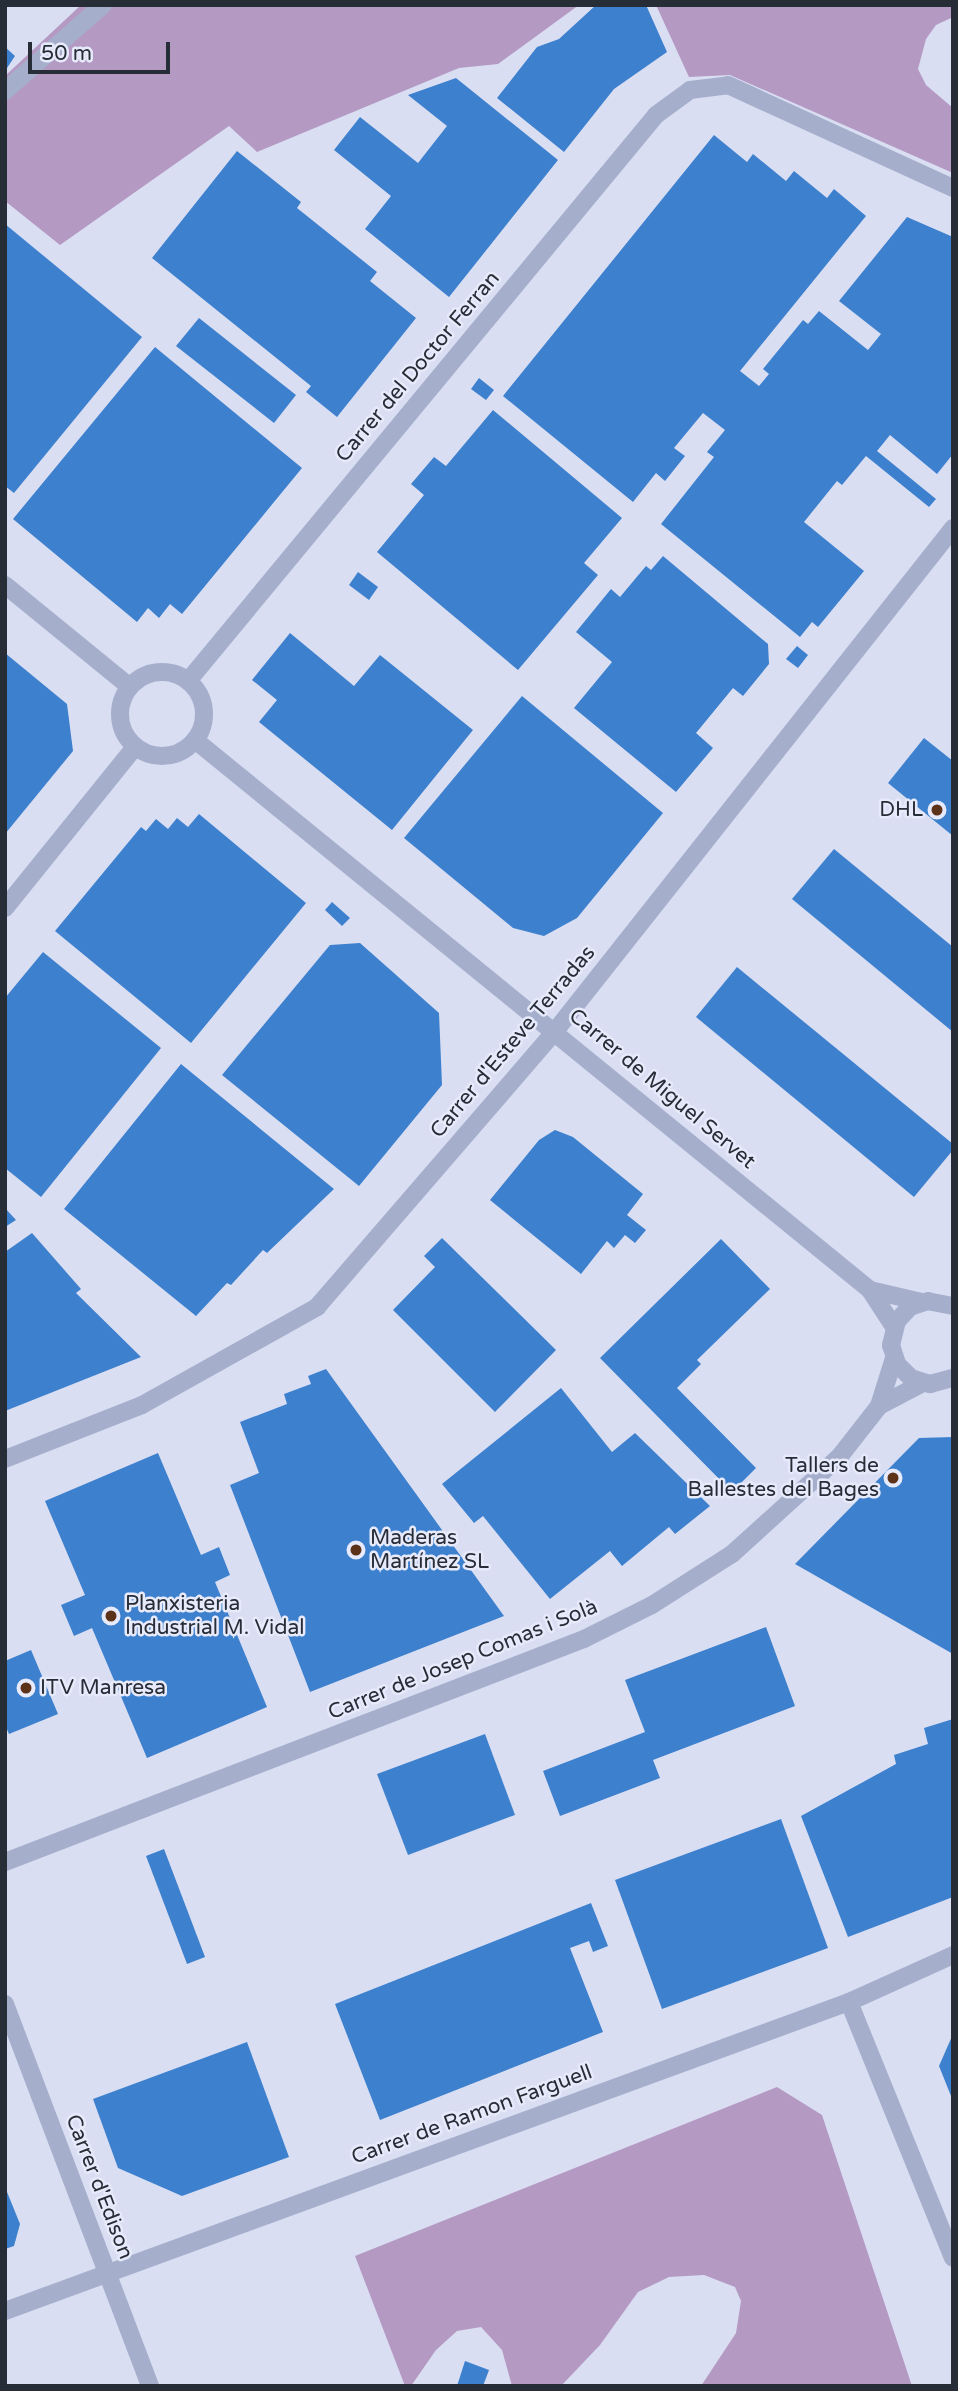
<!DOCTYPE html>
<meta charset="utf-8">
<style>
body{margin:0}
#map{position:relative;width:958px;height:2391px;overflow:hidden;background:#dadef3;font-family:"Varela Round",sans-serif}
div>[style]{position:absolute}
[style*='--x']{left:calc(var(--x)*1px);top:calc(var(--y)*1px);width:calc(var(--w)*1px);rotate:calc(var(--a)*1deg)}
.green>*{inset:0;background:#b499c3}
.building>*{inset:0;background:#3d80ce}
.minor>*{height:18px;margin:-9px;padding:0 9px;transform-origin:9px;border-radius:9px;background:#a5afcc}
.minor>.ring{margin:-9px;padding:0;box-sizing:content-box;background:none;border:18px solid #a5afcc;border-radius:50%}
.dots>*{width:19px;height:19px;translate:-50% -50%;box-sizing:border-box;border:4px solid #e7eafb;border-radius:50%}
span{translate:-50% -50%;white-space:nowrap;text-align:center;line-height:1.15;-webkit-text-stroke:5px #e7eafb;paint-order:stroke}
.street-label{font-size:21px;color:#272d37}
.poi-label{font-size:21px;color:#272d37}
.right{translate:-100% -50%;text-align:right}
.left{translate:0 -50%;text-align:left}
.frame{position:absolute;inset:0;border:7px solid #272d37;pointer-events:none}
.scale{position:absolute;left:28px;top:42px;width:142px;height:32px;box-sizing:border-box;border:4px solid #272d37;border-top:0;padding-left:9px;font-size:21px;line-height:24px;white-space:nowrap;color:#272d37;-webkit-text-stroke:5px #e7eafb;paint-order:stroke}
</style>
<div id="map">
<div class="green">
<div style="clip-path:polygon(81px 5px,579px 5px,498px 64px,459px 68px,257px 152px,229px 126px,60px 245px,5px 201px,5px 76px)"></div>
<div style="clip-path:polygon(656px 5px,953px 5px,953px 17px,936px 25px,926px 39px,918px 69px,926px 85px,953px 108px,953px 173px,730px 75px,689px 77px)"></div>
<div style="clip-path:polygon(777px 2087px,822px 2115px,912px 2386px,701px 2386px,736px 2333px,741px 2301px,735px 2287px,704px 2275px,669px 2277px,638px 2292px,600px 2345px,561px 2386px,512px 2386px,502px 2350px,481px 2327px,457px 2331px,436px 2350px,411px 2386px,405px 2386px,355px 2256px)"></div>
</div>
<div class="building">
<div style="clip-path:polygon(596px 5px,646px 5px,667px 52px,614px 89px,564px 152px,497px 98px,537px 47px,559px 39px)"></div>
<div style="clip-path:polygon(5px 47px,15px 56px,5px 71px)"></div>
<div style="clip-path:polygon(456px 78px,558px 160px,449px 297px,365px 229px,391px 196px,334px 150px,360px 117px,418px 163px,447px 126px,408px 95px)"></div>
<div style="clip-path:polygon(714px 135px,747px 162px,753px 154px,786px 181px,794px 171px,827px 198px,834px 189px,866px 216px,740px 371px,759px 386px,769px 374px,763px 369px,803px 320px,808px 324px,819px 311px,868px 350px,881px 334px,839px 301px,907px 217px,953px 237px,953px 454px,937px 474px,890px 435px,877px 451px,936px 499px,929px 507px,866px 456px,842px 485px,837px 481px,804px 522px,864px 571px,818px 627px,812px 622px,800px 637px,661px 524px,714px 457px,707px 452px,725px 430px,703px 413px,674px 448px,685px 456px,665px 481px,656px 473px,633px 502px,503px 396px)"></div>
<div style="clip-path:polygon(237px 151px,301px 202px,297px 208px,377px 272px,370px 281px,416px 318px,337px 417px,306px 392px,311px 386px,152px 258px)"></div>
<div style="clip-path:polygon(5px 224px,142px 337px,14px 493px,5px 486px)"></div>
<div style="clip-path:polygon(199px 318px,296px 395px,274px 423px,176px 346px)"></div>
<div style="clip-path:polygon(155px 347px,302px 468px,182px 614px,170px 604px,159px 618px,148px 608px,137px 622px,13px 519px)"></div>
<div style="clip-path:polygon(479px 378px,494px 390px,486px 400px,471px 389px)"></div>
<div style="clip-path:polygon(493px 410px,622px 518px,584px 563px,598px 575px,518px 670px,377px 552px,424px 495px,411px 484px,434px 457px,446px 466px)"></div>
<div style="clip-path:polygon(663px 556px,768px 644px,769px 664px,743px 696px,733px 688px,696px 733px,713px 748px,676px 792px,574px 708px,612px 662px,576px 632px,611px 589px,620px 597px,646px 566px,651px 570px)"></div>
<div style="clip-path:polygon(358px 572px,378px 587px,369px 600px,349px 585px)"></div>
<div style="clip-path:polygon(290px 633px,354px 686px,380px 655px,473px 730px,392px 830px,259px 722px,277px 700px,252px 680px)"></div>
<div style="clip-path:polygon(797px 646px,808px 655px,798px 668px,786px 659px)"></div>
<div style="clip-path:polygon(5px 653px,67px 704px,73px 751px,5px 834px)"></div>
<div style="clip-path:polygon(522px 696px,663px 813px,577px 918px,544px 936px,513px 928px,404px 838px)"></div>
<div style="clip-path:polygon(924px 738px,953px 761px,953px 836px,888px 783px)"></div>
<div style="clip-path:polygon(199px 814px,306px 903px,191px 1043px,55px 931px,141px 827px,146px 831px,156px 819px,168px 829px,177px 818px,188px 827px)"></div>
<div style="clip-path:polygon(834px 849px,953px 947px,953px 1032px,792px 899px)"></div>
<div style="clip-path:polygon(332px 902px,350px 918px,342px 926px,325px 910px)"></div>
<div style="clip-path:polygon(360px 943px,439px 1013px,442px 1085px,359px 1186px,222px 1075px,330px 945px)"></div>
<div style="clip-path:polygon(43px 952px,161px 1048px,41px 1197px,5px 1168px,5px 998px)"></div>
<div style="clip-path:polygon(737px 967px,953px 1144px,953px 1150px,914px 1197px,696px 1017px)"></div>
<div style="clip-path:polygon(181px 1064px,334px 1189px,267px 1253px,263px 1250px,231px 1285px,227px 1283px,196px 1316px,64px 1209px)"></div>
<div style="clip-path:polygon(555px 1130px,573px 1137px,643px 1194px,627px 1215px,646px 1230px,635px 1243px,625px 1235px,614px 1248px,607px 1241px,581px 1274px,490px 1200px,539px 1140px)"></div>
<div style="clip-path:polygon(5px 1208px,16px 1220px,5px 1227px)"></div>
<div style="clip-path:polygon(32px 1233px,81px 1289px,76px 1293px,141px 1357px,5px 1411px,5px 1252px)"></div>
<div style="clip-path:polygon(442px 1238px,556px 1350px,495px 1412px,393px 1310px,435px 1267px,424px 1256px)"></div>
<div style="clip-path:polygon(721px 1239px,770px 1289px,697px 1360px,701px 1364px,677px 1388px,756px 1468px,732px 1492px,600px 1358px)"></div>
<div style="clip-path:polygon(326px 1369px,504px 1616px,310px 1692px,230px 1485px,259px 1473px,240px 1422px,287px 1404px,284px 1394px,311px 1384px,308px 1376px)"></div>
<div style="clip-path:polygon(561px 1388px,612px 1452px,635px 1433px,710px 1506px,675px 1534px,669px 1527px,622px 1566px,610px 1551px,550px 1599px,483px 1516px,474px 1523px,442px 1484px)"></div>
<div style="clip-path:polygon(953px 1437px,953px 1654px,795px 1564px,919px 1438px)"></div>
<div style="clip-path:polygon(158px 1453px,201px 1555px,219px 1547px,230px 1575px,215px 1582px,267px 1707px,147px 1758px,92px 1628px,74px 1636px,61px 1605px,85px 1595px,45px 1501px)"></div>
<div style="clip-path:polygon(766px 1627px,795px 1706px,653px 1760px,660px 1778px,560px 1816px,543px 1771px,645px 1732px,625px 1680px)"></div>
<div style="clip-path:polygon(31px 1650px,58px 1714px,9px 1734px,5px 1725px,5px 1661px)"></div>
<div style="clip-path:polygon(953px 1719px,953px 1897px,848px 1937px,801px 1816px,896px 1764px,894px 1755px,928px 1744px,924px 1728px)"></div>
<div style="clip-path:polygon(485px 1734px,515px 1815px,408px 1855px,377px 1774px)"></div>
<div style="clip-path:polygon(781px 1819px,828px 1948px,662px 2009px,615px 1880px)"></div>
<div style="clip-path:polygon(164px 1849px,205px 1957px,187px 1964px,146px 1856px)"></div>
<div style="clip-path:polygon(591px 1903px,608px 1946px,593px 1952px,589px 1941px,570px 1948px,603px 2032px,380px 2120px,335px 2004px)"></div>
<div style="clip-path:polygon(953px 2034px,953px 2101px,939px 2066px)"></div>
<div style="clip-path:polygon(247px 2042px,289px 2157px,182px 2196px,118px 2168px,93px 2099px)"></div>
<div style="clip-path:polygon(5px 2187px,20px 2224px,14px 2246px,5px 2249px)"></div>
<div style="clip-path:polygon(465px 2361px,489px 2370px,483px 2386px,457px 2386px)"></div>
</div>
<div class="minor">
<div style="--x:5;--y:91;--w:130;--a:-41.3"></div>
<div style="--x:5;--y:585;--w:161;--a:39.2"></div>
<div class="ring" style="left:120px;top:672px;width:66px;height:66px"></div>
<div style="--x:188;--y:681;--w:734;--a:-50.41"></div>
<div style="--x:656;--y:115;--w:42;--a:-36.3"></div>
<div style="--x:690;--y:90;--w:38;--a:-7"></div>
<div style="--x:728;--y:85;--w:247;--a:24.6"></div>
<div style="--x:195;--y:740;--w:871;--a:39.17"></div>
<div style="--x:870;--y:1290;--w:53;--a:13"></div>
<div style="--x:5;--y:908;--w:207;--a:-51.1"></div>
<div style="--x:870;--y:1290;--w:44;--a:57"></div>
<div style="--x:953;--y:1306;--w:25;--a:-169"></div>
<div style="--x:928;--y:1301;--w:19;--a:162"></div>
<div style="--x:910;--y:1307;--w:19;--a:133"></div>
<div style="--x:897;--y:1321;--w:25;--a:104"></div>
<div style="--x:891;--y:1345;--w:20;--a:72"></div>
<div style="--x:897;--y:1364;--w:20;--a:45"></div>
<div style="--x:911;--y:1378;--w:20;--a:18"></div>
<div style="--x:930;--y:1384;--w:24;--a:-15"></div>
<div style="--x:879;--y:1406;--w:50;--a:-27.6"></div>
<div style="--x:5;--y:1459;--w:147;--a:-21.5"></div>
<div style="--x:142;--y:1405;--w:201;--a:-29.2"></div>
<div style="--x:317;--y:1307;--w:366;--a:-49.2"></div>
<div style="--x:556;--y:1030;--w:640;--a:-51.66"></div>
<div style="--x:5;--y:1862;--w:620;--a:-21.06"></div>
<div style="--x:584;--y:1639;--w:76;--a:-26.6"></div>
<div style="--x:652;--y:1605;--w:95;--a:-32.5"></div>
<div style="--x:732;--y:1554;--w:146;--a:-42.2"></div>
<div style="--x:840;--y:1456;--w:63;--a:-52"></div>
<div style="--x:879;--y:1406;--w:50;--a:-72.6"></div>
<div style="--x:849;--y:2002;--w:276;--a:67.9"></div>
<div style="--x:5;--y:2004;--w:409;--a:69.2"></div>
<div style="--x:5;--y:2311;--w:899;--a:-20.11"></div>
<div style="--x:849;--y:2002;--w:114;--a:-24.3"></div>
</div>
<div class="dots">
<div style="left:937px;top:810px;background:#5c3219"></div>
<div style="left:893px;top:1478px;background:#5c3219"></div>
<div style="left:356px;top:1550px;background:#5c3219"></div>
<div style="left:111px;top:1616px;background:#5c3219"></div>
<div style="left:26px;top:1688px;background:#5c3219"></div>
</div>
<div class="street-label">
<span style="left:418px;top:367px;rotate:-50deg">Carrer del Doctor Ferran</span>
<span style="left:513px;top:1042px;rotate:-50deg">Carrer d'Esteve Terradas</span>
<span style="left:662px;top:1089px;rotate:40deg">Carrer de Miguel Servet</span>
<span style="left:463px;top:1660px;rotate:-22deg">Carrer de Josep Comas i Solà</span>
<span style="left:472px;top:2115px;rotate:-20deg">Carrer de Ramon Farguell</span>
<span style="left:99px;top:2187px;rotate:69deg">Carrer d'Edison</span>
</div>
<div class="poi-label">
<span class="right" style="left:923px;top:810px">DHL</span>
<span class="right" style="left:879px;top:1478px">Tallers de<br>Ballestes del Bages</span>
<span class="left" style="left:370px;top:1550px">Maderas<br>Martínez SL</span>
<span class="left" style="left:125px;top:1616px">Planxisteria<br>Industrial M. Vidal</span>
<span class="left" style="left:40px;top:1688px">ITV Manresa</span>
</div>
<div class="frame"></div>
<div class="scale">50 m</div>
</div>
